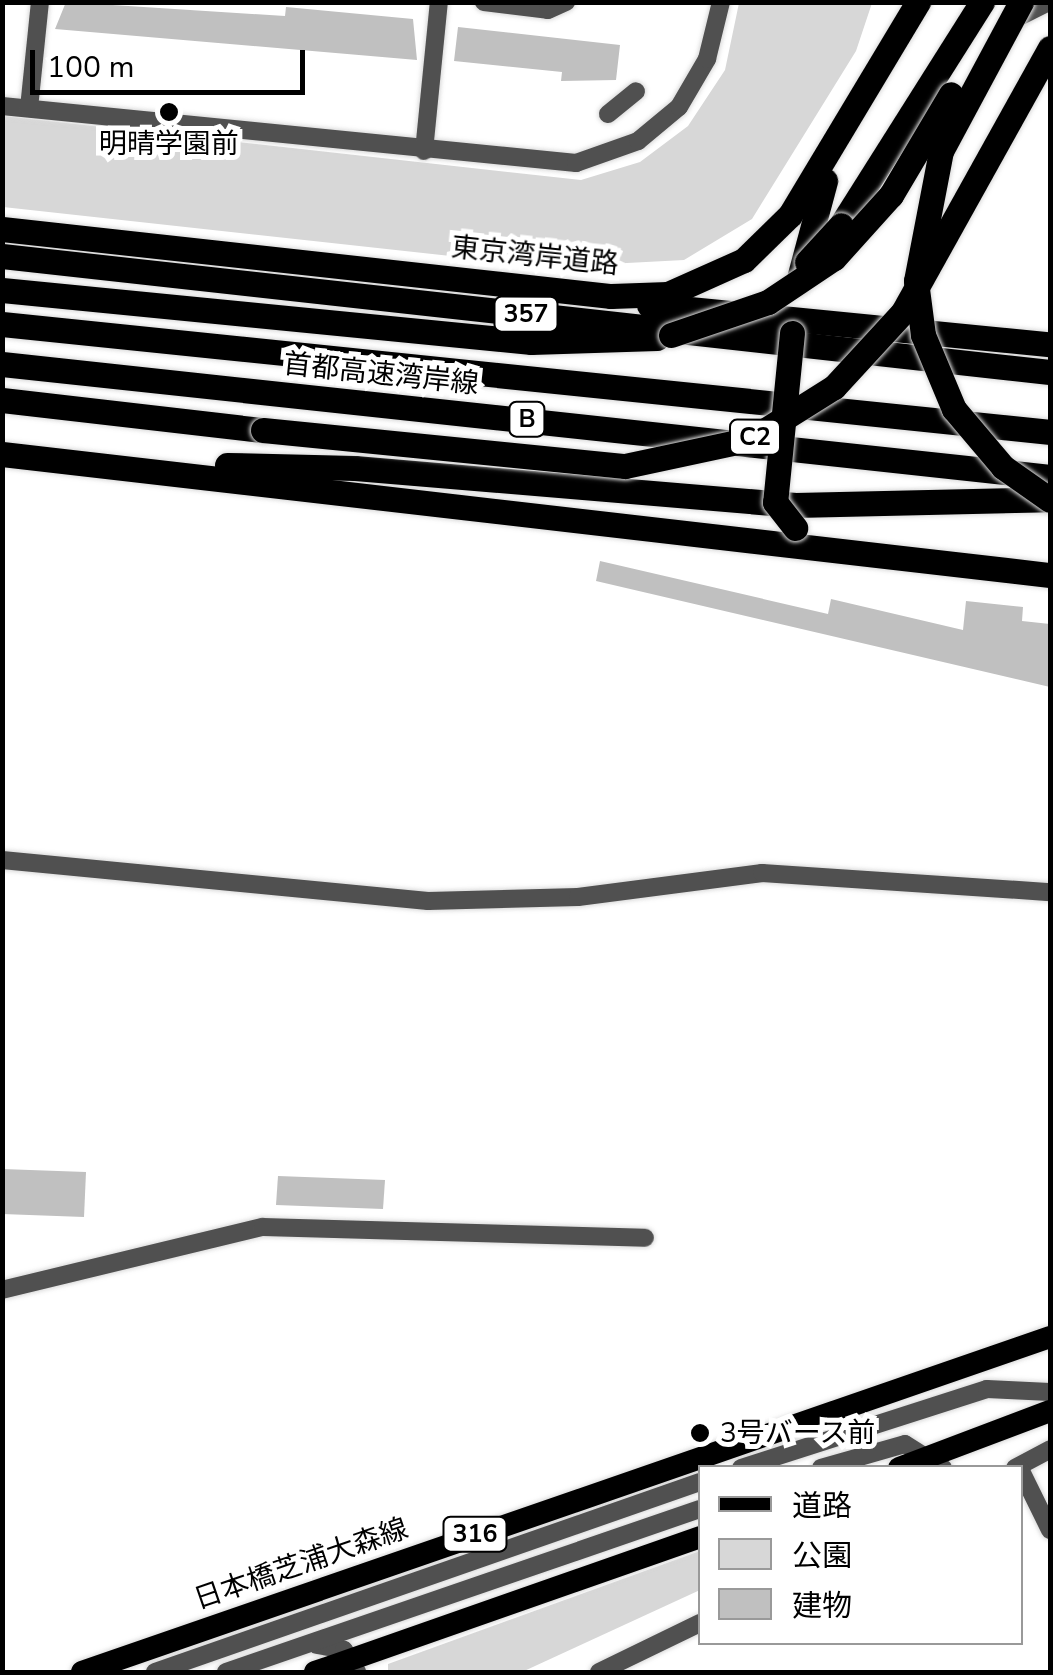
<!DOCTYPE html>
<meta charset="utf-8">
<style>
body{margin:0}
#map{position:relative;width:1053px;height:1675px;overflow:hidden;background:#fff;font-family:"Nunito Sans","Noto Sans JP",sans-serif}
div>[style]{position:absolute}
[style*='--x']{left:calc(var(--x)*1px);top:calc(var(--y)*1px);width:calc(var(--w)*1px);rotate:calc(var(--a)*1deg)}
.green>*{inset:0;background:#d7d7d7}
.building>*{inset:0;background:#c0c0c0}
.roads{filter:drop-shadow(0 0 2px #dbdbdb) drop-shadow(0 0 2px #dbdbdb)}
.minor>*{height:18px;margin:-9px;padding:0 9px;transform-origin:9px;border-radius:9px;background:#505050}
.major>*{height:22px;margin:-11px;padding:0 11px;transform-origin:11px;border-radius:11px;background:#000}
.highway>*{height:25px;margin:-12.5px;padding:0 12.5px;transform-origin:12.5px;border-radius:12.5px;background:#000}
.bridges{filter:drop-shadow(0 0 2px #dbdbdb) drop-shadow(0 0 2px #dbdbdb)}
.highway-bridge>*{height:25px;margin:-12.5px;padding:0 12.5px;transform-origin:12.5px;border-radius:12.5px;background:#000}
.dots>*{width:28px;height:28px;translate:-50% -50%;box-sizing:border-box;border:5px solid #fff;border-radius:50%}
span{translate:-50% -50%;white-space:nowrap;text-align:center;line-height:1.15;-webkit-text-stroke:10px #fff;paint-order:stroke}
.shield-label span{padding:2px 8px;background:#fff;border:2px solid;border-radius:8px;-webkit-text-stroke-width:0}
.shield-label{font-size:25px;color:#000;font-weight:700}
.poi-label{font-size:28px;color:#000}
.left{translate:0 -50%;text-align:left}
.street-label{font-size:28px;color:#000}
.frame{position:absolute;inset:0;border:5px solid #000;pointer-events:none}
.legend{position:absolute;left:698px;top:1465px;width:325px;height:180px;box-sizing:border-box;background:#fff;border:2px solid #999;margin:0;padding:12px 18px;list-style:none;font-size:30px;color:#000}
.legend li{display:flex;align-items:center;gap:20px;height:50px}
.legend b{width:50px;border:2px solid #999}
.scale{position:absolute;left:30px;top:50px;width:275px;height:45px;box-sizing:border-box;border:5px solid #000;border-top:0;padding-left:12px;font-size:30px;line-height:35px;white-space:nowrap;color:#000;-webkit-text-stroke:8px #fff;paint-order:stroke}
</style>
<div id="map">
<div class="green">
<div style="clip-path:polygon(739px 3px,872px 3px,856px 51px,752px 219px,684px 260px,551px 267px,3px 207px,3px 116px,581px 180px,640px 162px,688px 126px,725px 70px)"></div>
<div style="clip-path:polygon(700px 1551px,700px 1590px,522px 1672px,388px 1672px,388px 1664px)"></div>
</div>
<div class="building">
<div style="clip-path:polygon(66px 2px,285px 16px,286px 7px,413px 19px,417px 60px,55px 29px)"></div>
<div style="clip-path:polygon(458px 27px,620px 45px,616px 80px,561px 81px,562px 72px,454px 61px)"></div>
<div style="clip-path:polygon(600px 561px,828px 614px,831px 599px,963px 630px,966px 601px,1023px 607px,1022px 621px,1050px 624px,1050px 687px,596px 581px)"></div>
<div style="clip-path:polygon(2px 1169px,86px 1172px,84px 1217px,2px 1214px)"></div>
<div style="clip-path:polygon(278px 1176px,385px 1180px,383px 1209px,276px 1205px)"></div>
</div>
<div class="roads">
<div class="minor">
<div style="--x:484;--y:2;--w:64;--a:7.1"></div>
<div style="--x:548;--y:10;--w:20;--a:-24"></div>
<div style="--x:1013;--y:20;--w:40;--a:-26.6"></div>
<div style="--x:2;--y:106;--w:577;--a:5.67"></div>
<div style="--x:576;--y:163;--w:66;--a:-19.5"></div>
<div style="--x:638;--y:141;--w:53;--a:-39.7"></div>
<div style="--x:679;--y:107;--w:56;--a:-59.7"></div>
<div style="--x:707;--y:59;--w:59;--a:-76.2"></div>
<div style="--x:29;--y:108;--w:107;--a:-84.1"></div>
<div style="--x:608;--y:114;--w:36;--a:-39"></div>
<div style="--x:424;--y:151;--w:150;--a:-84.3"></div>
<div style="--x:2;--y:860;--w:428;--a:5.5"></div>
<div style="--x:428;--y:901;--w:150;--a:-1.5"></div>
<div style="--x:578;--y:897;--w:186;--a:-7.4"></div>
<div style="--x:762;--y:873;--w:289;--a:3.8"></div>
<div style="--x:2;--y:1290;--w:268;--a:-13.6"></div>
<div style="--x:263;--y:1227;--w:382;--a:1.6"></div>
<div style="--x:741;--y:1468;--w:258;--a:-17.8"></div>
<div style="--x:987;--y:1389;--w:63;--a:2.7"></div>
<div style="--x:821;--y:1468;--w:87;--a:-15.9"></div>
<div style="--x:905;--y:1444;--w:45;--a:32.3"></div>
<div style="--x:1015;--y:1468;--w:40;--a:-28"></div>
<div style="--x:1020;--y:1469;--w:68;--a:63.8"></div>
<div style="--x:317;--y:1645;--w:27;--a:10"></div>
<div style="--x:344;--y:1650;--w:26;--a:59"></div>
<div style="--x:155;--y:1672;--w:577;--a:-19.22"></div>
<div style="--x:226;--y:1672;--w:501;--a:-18.98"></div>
<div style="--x:599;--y:1672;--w:112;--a:-25.9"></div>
</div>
<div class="major">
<div style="--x:899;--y:1468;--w:161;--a:-20.7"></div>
<div style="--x:82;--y:1672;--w:1024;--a:-19.09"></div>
<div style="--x:315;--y:1672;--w:408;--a:-19.3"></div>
</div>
<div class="highway">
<div style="--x:841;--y:225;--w:264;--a:-57.7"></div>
<div style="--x:2;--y:229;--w:613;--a:6.28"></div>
<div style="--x:611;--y:296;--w:57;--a:-2"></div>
<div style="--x:668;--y:294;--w:83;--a:-24.1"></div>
<div style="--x:744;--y:260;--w:64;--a:-44.4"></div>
<div style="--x:790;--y:215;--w:249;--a:-59"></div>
<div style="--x:2;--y:256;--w:1054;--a:6.32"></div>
<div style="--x:798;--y:282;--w:105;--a:-75"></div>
<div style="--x:2;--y:290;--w:532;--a:5.61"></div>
<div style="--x:531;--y:342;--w:126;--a:-1.8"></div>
<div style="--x:649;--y:305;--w:403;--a:5.6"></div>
<div style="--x:2;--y:324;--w:1054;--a:5.88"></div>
<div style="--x:2;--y:364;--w:1054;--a:6.15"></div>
<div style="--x:2;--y:400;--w:263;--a:6.6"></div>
<div style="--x:2;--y:454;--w:1055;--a:6.59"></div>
<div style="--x:227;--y:465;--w:128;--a:1.3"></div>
<div style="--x:355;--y:468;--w:442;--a:4.8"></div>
<div style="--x:795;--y:505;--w:255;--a:-1.3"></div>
</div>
</div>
<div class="bridges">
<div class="highway-bridge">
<div style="--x:1021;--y:2;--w:169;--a:118.2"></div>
<div style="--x:941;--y:151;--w:132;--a:100.9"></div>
<div style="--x:916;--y:281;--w:54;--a:82.6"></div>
<div style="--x:923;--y:335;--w:80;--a:67.3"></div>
<div style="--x:954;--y:409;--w:76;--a:49.8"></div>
<div style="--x:1003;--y:467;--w:57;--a:35.1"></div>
<div style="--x:807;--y:262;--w:50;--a:-47.4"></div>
<div style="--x:792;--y:333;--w:170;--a:95.7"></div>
<div style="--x:775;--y:502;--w:33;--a:52"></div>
<div style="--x:671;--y:335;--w:102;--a:-18.8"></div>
<div style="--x:768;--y:302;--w:79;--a:-33.7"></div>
<div style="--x:834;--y:258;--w:85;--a:-47.9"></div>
<div style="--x:891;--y:195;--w:117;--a:-59.3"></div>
<div style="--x:263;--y:430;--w:364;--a:5.7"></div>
<div style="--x:625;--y:466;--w:129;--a:-12.1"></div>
<div style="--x:751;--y:439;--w:98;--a:-32.1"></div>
<div style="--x:834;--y:387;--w:102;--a:-47.4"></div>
<div style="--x:903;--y:312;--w:302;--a:-60.9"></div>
</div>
</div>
<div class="dots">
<div style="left:169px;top:112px;background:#000"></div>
<div style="left:700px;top:1433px;background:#000"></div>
</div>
<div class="shield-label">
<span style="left:526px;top:314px">357</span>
<span style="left:527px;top:419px">B</span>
<span style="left:755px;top:437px">C2</span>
<span style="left:475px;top:1534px">316</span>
</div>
<div class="poi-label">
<span style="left:169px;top:144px">明晴学園前</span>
<span class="left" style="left:720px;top:1433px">3号バース前</span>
</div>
<div class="street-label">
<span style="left:535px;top:256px;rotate:6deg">東京湾岸道路</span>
<span style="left:381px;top:374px;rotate:6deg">首都高速湾岸線</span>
<span style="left:301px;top:1564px;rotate:-19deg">日本橋芝浦大森線</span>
</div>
<div class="frame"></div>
<ul class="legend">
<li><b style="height:12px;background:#000"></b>道路</li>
<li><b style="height:28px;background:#d7d7d7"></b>公園</li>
<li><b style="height:28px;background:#c0c0c0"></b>建物</li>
</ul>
<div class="scale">100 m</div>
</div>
